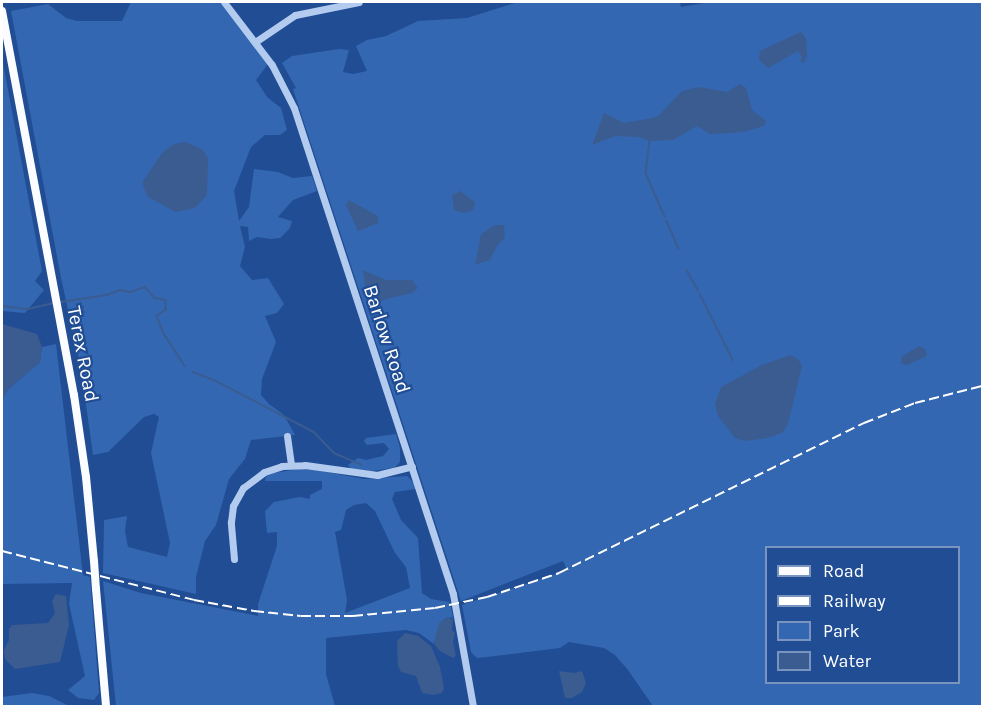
<!DOCTYPE html>
<style>
body{margin:0}
#map{position:relative;width:984px;height:708px;overflow:hidden;background:#204d94;font-family:Karla,sans-serif}
div>[style]{position:absolute}
[style*='--x']{left:calc(var(--x)*1px);top:calc(var(--y)*1px);width:calc(var(--w)*1px);rotate:calc(var(--a)*1deg)}
.green>*{inset:0;background:#3467b1}
.water>*{inset:0;background:#3b5c90}
.stream>*{height:1.5px;margin:-0.75px;padding:0 0.75px;transform-origin:0.75px;border-radius:0.75px;background:#3b5c90}
.minor>*{height:7px;margin:-3.5px;padding:0 3.5px;transform-origin:3.5px;border-radius:3.5px;background:#b3cbee}
.major>*{height:8px;margin:-4px;padding:0 4px;transform-origin:4px;border-radius:4px;background:#fafcff}
.rail>*{height:1.5px;margin-top:-0.75px;transform-origin:0;background:repeating-linear-gradient(90deg,#fff 0 10px,transparent 0 14.5px)}
.major-bridge>*{height:8px;margin:-4px;padding:0 4px;transform-origin:4px;border-radius:4px;background:#fafcff}
span{translate:-50% -50%;white-space:nowrap;text-align:center;line-height:1.15;-webkit-text-stroke:4.5px #204d94;paint-order:stroke}
.street-label{font-size:20px;color:#fff}
.frame{position:absolute;inset:0;border:3px solid #fff;pointer-events:none}
.legend{position:absolute;left:765px;top:546px;width:195px;height:138px;box-sizing:border-box;background:#204d94;border:2px solid #7994bf;margin:0;padding:8px 10px;list-style:none;font-size:18px;color:#fff}
.legend li{display:flex;align-items:center;gap:12px;height:30px}
.legend b{width:30px;border:2px solid #7994bf}
</style>
<div id="map">
<div class="green">
<div style="clip-path:polygon(131px 2px,220px 2px,268px 64px,256px 80px,267px 97px,281px 108px,287px 130px,280px 135px,265px 135px,251px 147px,234px 191px,239px 221px,249px 207px,254px 169px,278px 172px,293px 178px,312px 176px,317px 191px,293px 200px,278px 217px,292px 221px,290px 228px,280px 238px,271px 239px,257px 237px,249px 241px,248px 227px,240px 226px,245px 247px,240px 266px,252px 280px,268px 278px,284px 304px,277px 313px,265px 316px,276px 342px,262px 379px,261px 395px,269px 404px,284px 415px,295px 435px,251px 440px,245px 459px,229px 479px,216px 525px,205px 541px,196px 577px,196px 594px,103px 573px,104px 520px,127px 516px,125px 531px,128px 547px,167px 557px,170px 543px,151px 453px,159px 417px,154px 414px,144px 417px,108px 452px,93px 455px,81px 369px,61px 278px,11px 11px,48px 4px,66px 18px,77px 21px,122px 21px)"></div>
<div style="clip-path:polygon(evenodd,518px 2px,680px 2px,681px 7px,711px 2px,982px 2px,982px 706px,653px 706px,628px 670px,615px 655px,604px 648px,569px 642px,560px 648px,487px 657px,477px 658px,471px 652px,462px 605px,567px 570px,563px 561px,461px 601px,293px 89px,296px 88px,282px 63px,292px 56px,339px 49px,349px 50px,343px 72px,353px 74px,367px 71px,356px 46px,367px 40px,386px 36px,418px 21px,467px 18px,518px 2px,766px 548px,958px 548px,958px 682px,766px 682px,766px 548px)"></div>
<div style="clip-path:polygon(2px 58px,42px 271px,35px 281px,44px 290px,25px 313px,2px 311px)"></div>
<div style="clip-path:polygon(56px 344px,83px 575px,90px 577px,99px 693px,94px 700px,78px 698px,68px 690px,85px 676px,69px 604px,72px 583px,2px 584px,2px 401px,7px 390px,40px 362px,42px 347px)"></div>
<div style="clip-path:polygon(396px 434px,400px 448px,400px 462px,394px 468px,371px 471px,351px 469px,348px 465px,358px 458px,366px 460px,383px 456px,389px 449px,384px 443px,367px 445px,364px 441px,366px 438px)"></div>
<div style="clip-path:polygon(evenodd,305px 468px,364px 479px,407px 476px,415px 484px,416px 489px,395px 492px,392px 499px,401px 520px,418px 538px,422px 593px,431px 599px,449px 602px,452px 611px,453px 620px,451px 617px,438px 629px,434px 644px,419px 633px,406px 630px,326px 638px,326px 674px,335px 706px,116px 706px,103px 581px,141px 593px,258px 616px,258px 604px,277px 546px,277px 532px,267px 533px,265px 511px,274px 502px,300px 497px,310px 499px,310px 495px,322px 489px,322px 481px,265px 481px,267px 474px,305px 468px,366px 503px,375px 511px,395px 553px,406px 567px,410px 588px,345px 613px,347px 600px,335px 532px,341px 530px,346px 510px,354px 505px,366px 503px)"></div>
<div style="clip-path:polygon(32px 693px,49px 696px,69px 706px,2px 706px,2px 697px)"></div>
</div>
<div class="water">
<div style="clip-path:polygon(801px 32px,806px 38px,807px 56px,804px 63px,800px 61px,802px 57px,798px 51px,768px 68px,759px 60px,760px 51px)"></div>
<div style="clip-path:polygon(740px 84px,746px 88px,752px 110px,766px 121px,764px 126px,743px 132px,717px 134px,710px 134px,697px 126px,673px 140px,650px 141px,638px 137px,615px 136px,592px 145px,604px 113px,624px 123px,652px 118px,658px 116px,682px 91px,699px 87px,727px 92px)"></div>
<div style="clip-path:polygon(185px 142px,202px 149px,208px 158px,207px 195px,195px 208px,176px 212px,148px 197px,142px 183px,162px 153px,174px 144px)"></div>
<div style="clip-path:polygon(460px 191px,475px 202px,473px 210px,464px 213px,454px 210px,452px 195px)"></div>
<div style="clip-path:polygon(349px 200px,378px 216px,378px 223px,358px 231px,346px 205px)"></div>
<div style="clip-path:polygon(495px 225px,504px 225px,505px 237px,497px 246px,490px 260px,475px 265px,481px 234px)"></div>
<div style="clip-path:polygon(363px 270px,386px 280px,412px 280px,418px 288px,412px 293px,386px 299px,372px 306px,367px 300px)"></div>
<div style="clip-path:polygon(2px 324px,37px 334px,42px 347px,40px 362px,7px 390px,2px 401px)"></div>
<div style="clip-path:polygon(919px 346px,925px 349px,927px 355px,925px 357px,907px 365px,901px 364px,901px 357px)"></div>
<div style="clip-path:polygon(790px 355px,798px 359px,802px 366px,788px 424px,782px 433px,767px 438px,745px 441px,735px 438px,718px 416px,715px 404px,721px 387px,762px 365px)"></div>
<div style="clip-path:polygon(56px 594px,66px 596px,69px 625px,60px 662px,15px 669px,5px 659px,4px 650px,9px 640px,9px 629px,12px 625px,48px 623px,55px 613px,52px 601px)"></div>
<div style="clip-path:polygon(447px 617px,453px 620px,452px 630px,455px 633px,453px 642px,456px 656px,453px 658px,440px 651px,434px 644px,439px 623px)"></div>
<div style="clip-path:polygon(405px 633px,418px 636px,431px 646px,440px 667px,444px 688px,442px 693px,433px 695px,422px 693px,416px 676px,401px 672px,398px 666px,397px 641px)"></div>
<div style="clip-path:polygon(559px 671px,574px 673px,582px 671px,586px 683px,582px 692px,572px 698px,565px 698px)"></div>
</div>
<div class="stream">
<div style="--x:650;--y:141;--w:32;--a:97"></div>
<div style="--x:646;--y:173;--w:48;--a:66.6"></div>
<div style="--x:667;--y:221;--w:30;--a:67"></div>
<div style="--x:687;--y:270;--w:23;--a:61"></div>
<div style="--x:700;--y:294;--w:74;--a:63.4"></div>
<div style="--x:61;--y:302;--w:47;--a:-8.7"></div>
<div style="--x:107;--y:295;--w:14;--a:-21"></div>
<div style="--x:120;--y:290;--w:11;--a:10"></div>
<div style="--x:131;--y:292;--w:15;--a:-20"></div>
<div style="--x:145;--y:287;--w:15;--a:48"></div>
<div style="--x:155;--y:298;--w:11;--a:10"></div>
<div style="--x:166;--y:300;--w:10;--a:90"></div>
<div style="--x:166;--y:310;--w:11;--a:146"></div>
<div style="--x:157;--y:316;--w:17;--a:69"></div>
<div style="--x:163;--y:332;--w:40;--a:57.1"></div>
<div style="--x:2;--y:306;--w:26;--a:7"></div>
<div style="--x:28;--y:309;--w:26;--a:-13"></div>
<div style="--x:193;--y:372;--w:25;--a:21"></div>
<div style="--x:216;--y:381;--w:110;--a:27.5"></div>
<div style="--x:314;--y:432;--w:29;--a:46"></div>
<div style="--x:334;--y:453;--w:30;--a:23"></div>
</div>
<div class="minor">
<div style="--x:224;--y:2;--w:79;--a:52.7"></div>
<div style="--x:272;--y:65;--w:48;--a:62.9"></div>
<div style="--x:294;--y:108;--w:511;--a:71.88"></div>
<div style="--x:453;--y:594;--w:114;--a:79.9"></div>
<div style="--x:255;--y:42;--w:48;--a:-34"></div>
<div style="--x:295;--y:15;--w:65;--a:-11.5"></div>
<div style="--x:287;--y:436;--w:29;--a:82"></div>
<div style="--x:234;--y:559;--w:37;--a:-95"></div>
<div style="--x:231;--y:522;--w:16;--a:-83"></div>
<div style="--x:233;--y:506;--w:21;--a:-61"></div>
<div style="--x:243;--y:488;--w:26;--a:-37"></div>
<div style="--x:264;--y:472;--w:19;--a:-18"></div>
<div style="--x:282;--y:466;--w:23;--a:-2"></div>
<div style="--x:305;--y:465;--w:73;--a:7.9"></div>
<div style="--x:377;--y:475;--w:36;--a:-14"></div>
</div>
<div class="major">
<div style="--x:2;--y:11;--w:391;--a:79.4"></div>
<div style="--x:74;--y:395;--w:83;--a:81.7"></div>
<div style="--x:86;--y:477;--w:84;--a:84.6"></div>
<div style="--x:96;--y:589;--w:117;--a:85.1"></div>
</div>
<div class="rail">
<div style="--x:2;--y:551;--w:198;--a:14.3"></div>
<div style="--x:194;--y:600;--w:61;--a:10.4"></div>
<div style="--x:254;--y:611;--w:47;--a:6.1"></div>
<div style="--x:301;--y:616;--w:52;--a:0"></div>
<div style="--x:353;--y:616;--w:82;--a:-5.6"></div>
<div style="--x:435;--y:608;--w:53;--a:-11.9"></div>
<div style="--x:487;--y:597;--w:76;--a:-18.4"></div>
<div style="--x:559;--y:573;--w:340;--a:-26.2"></div>
<div style="--x:864;--y:423;--w:55;--a:-21.4"></div>
<div style="--x:915;--y:403;--w:69;--a:-14.2"></div>
</div>
<div class="major-bridge">
<div style="--x:94;--y:561;--w:28;--a:86"></div>
</div>
<div class="street-label">
<span style="left:387px;top:339px;rotate:72deg">Barlow Road</span>
<span style="left:83px;top:354px;rotate:79deg">Terex Road</span>
</div>
<div class="frame"></div>
<ul class="legend">
<li><b style="height:8px;background:#fafcff"></b>Road</li>
<li><b style="height:8px;background:#fff"></b>Railway</li>
<li><b style="height:16px;background:#3467b1"></b>Park</li>
<li><b style="height:16px;background:#3b5c90"></b>Water</li>
</ul>
</div>
